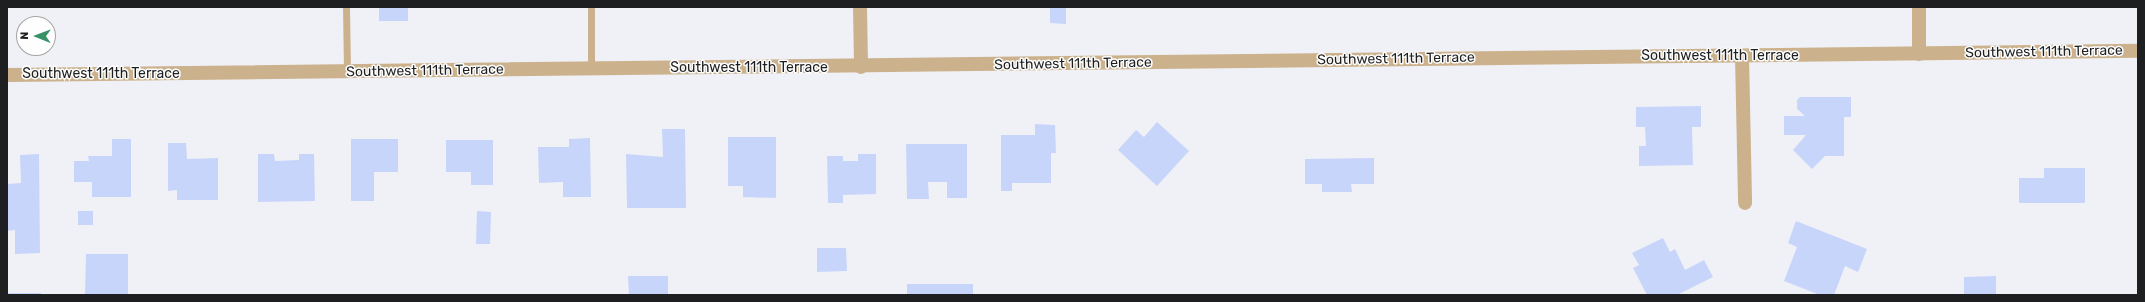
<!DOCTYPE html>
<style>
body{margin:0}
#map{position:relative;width:2145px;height:302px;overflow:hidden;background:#f0f1f6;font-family:Rubik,sans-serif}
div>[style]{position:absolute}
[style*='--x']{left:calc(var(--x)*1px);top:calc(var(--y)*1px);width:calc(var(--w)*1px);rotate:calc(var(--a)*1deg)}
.building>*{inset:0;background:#c8d5fb}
.lane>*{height:7px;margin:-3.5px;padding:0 3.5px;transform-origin:3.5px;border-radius:3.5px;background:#cbb28d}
.street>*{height:14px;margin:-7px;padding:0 7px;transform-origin:7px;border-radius:7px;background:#cbb28d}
span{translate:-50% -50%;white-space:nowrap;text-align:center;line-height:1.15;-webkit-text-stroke:3px #fefefe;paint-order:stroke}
.street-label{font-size:14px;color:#1e1f20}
.frame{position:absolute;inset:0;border:8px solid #1e1f20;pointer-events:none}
.north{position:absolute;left:16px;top:16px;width:40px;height:40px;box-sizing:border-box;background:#fefefe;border:1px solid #a4a5a5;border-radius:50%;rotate:271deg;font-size:11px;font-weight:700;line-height:16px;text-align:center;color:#1e1f20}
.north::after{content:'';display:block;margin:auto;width:14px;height:18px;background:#389268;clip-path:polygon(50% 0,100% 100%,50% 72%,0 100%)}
</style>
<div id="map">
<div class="building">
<div style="clip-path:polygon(379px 7px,408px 7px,408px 21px,379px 21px)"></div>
<div style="clip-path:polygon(1050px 7px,1066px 7px,1066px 24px,1050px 23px)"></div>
<div style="clip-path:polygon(1800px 97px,1851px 97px,1851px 117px,1844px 117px,1844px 156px,1825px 156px,1812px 169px,1793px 150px,1806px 135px,1784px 135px,1784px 116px,1805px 116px,1797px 109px,1797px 100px)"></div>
<div style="clip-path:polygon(1701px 106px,1701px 127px,1692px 127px,1693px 165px,1639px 166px,1639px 146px,1646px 146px,1645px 127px,1636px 127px,1636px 107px)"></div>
<div style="clip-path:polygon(1157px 122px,1189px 151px,1157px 186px,1118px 150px,1136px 130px,1144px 137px)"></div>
<div style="clip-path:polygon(1035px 124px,1055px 125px,1056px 153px,1051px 153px,1051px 183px,1012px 183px,1012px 191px,1001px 191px,1001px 135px,1035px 135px)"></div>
<div style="clip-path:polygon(662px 129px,685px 129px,686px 208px,627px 208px,626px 154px,663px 157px)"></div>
<div style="clip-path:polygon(728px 137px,776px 137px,776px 198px,743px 197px,743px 186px,728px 186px)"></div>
<div style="clip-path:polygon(590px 138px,591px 197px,563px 197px,563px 182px,539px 183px,538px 147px,569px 147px,569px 139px)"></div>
<div style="clip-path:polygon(112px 139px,131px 139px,131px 197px,92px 197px,92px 182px,74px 182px,74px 161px,89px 161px,88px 156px,112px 156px)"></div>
<div style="clip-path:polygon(351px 139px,398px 139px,398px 172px,374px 172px,374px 201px,351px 201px)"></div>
<div style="clip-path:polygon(446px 140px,493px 140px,493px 185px,471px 185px,471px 172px,446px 172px)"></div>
<div style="clip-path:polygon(168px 143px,186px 143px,187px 159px,218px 158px,218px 200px,177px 200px,177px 190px,168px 191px)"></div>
<div style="clip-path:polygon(906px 144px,967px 144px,967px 198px,947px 198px,947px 182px,928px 182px,929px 199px,907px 199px)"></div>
<div style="clip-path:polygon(39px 154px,40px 253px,15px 254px,15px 230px,7px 231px,7px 184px,21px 183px,20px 155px)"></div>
<div style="clip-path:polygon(258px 154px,274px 154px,275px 161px,299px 160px,299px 154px,314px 154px,315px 201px,258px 202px)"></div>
<div style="clip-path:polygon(858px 154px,876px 154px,876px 194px,843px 195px,843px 203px,828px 203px,827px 156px,843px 156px,843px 161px,858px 161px)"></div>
<div style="clip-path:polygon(1374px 158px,1374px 184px,1351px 184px,1352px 192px,1322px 192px,1322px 184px,1305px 184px,1305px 159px)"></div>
<div style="clip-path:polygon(2044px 168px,2085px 168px,2085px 203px,2019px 203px,2019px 178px,2044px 178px)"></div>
<div style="clip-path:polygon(78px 211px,93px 211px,93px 225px,78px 225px)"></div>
<div style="clip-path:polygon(477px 211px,491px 212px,490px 244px,476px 244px)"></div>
<div style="clip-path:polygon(1796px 221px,1867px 249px,1858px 272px,1845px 266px,1834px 295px,1820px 295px,1784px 281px,1797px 247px,1788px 243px)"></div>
<div style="clip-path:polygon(1663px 238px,1670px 252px,1675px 249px,1685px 270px,1704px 260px,1713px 277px,1677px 295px,1647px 295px,1633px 268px,1639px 265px,1632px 253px)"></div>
<div style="clip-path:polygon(817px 248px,846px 248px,847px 271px,817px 272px)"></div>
<div style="clip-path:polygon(86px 254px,128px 254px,128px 295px,85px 295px)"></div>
<div style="clip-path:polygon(628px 276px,668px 276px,668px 295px,629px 295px)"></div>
<div style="clip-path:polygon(1996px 276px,1996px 295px,1964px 295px,1964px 277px)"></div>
<div style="clip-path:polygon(907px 284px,973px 284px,973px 295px,907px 295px)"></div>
<div style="clip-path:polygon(7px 293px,41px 293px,41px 295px,7px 295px)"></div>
</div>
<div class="lane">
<div style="--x:346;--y:7;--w:64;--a:89.1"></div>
<div style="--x:591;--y:7;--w:62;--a:90"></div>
</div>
<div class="street">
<div style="--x:860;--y:7;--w:60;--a:89"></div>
<div style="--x:1919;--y:7;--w:47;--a:90"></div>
<div style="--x:1742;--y:56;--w:147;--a:88.8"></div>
<div style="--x:7;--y:75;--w:2131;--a:-0.65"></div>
</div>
<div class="street-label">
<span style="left:2044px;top:52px;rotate:-1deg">Southwest 111th Terrace</span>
<span style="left:1720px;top:56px">Southwest 111th Terrace</span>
<span style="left:1396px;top:59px;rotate:-1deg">Southwest 111th Terrace</span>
<span style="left:1073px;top:64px;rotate:-1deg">Southwest 111th Terrace</span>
<span style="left:749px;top:68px">Southwest 111th Terrace</span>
<span style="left:425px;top:71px;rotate:-1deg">Southwest 111th Terrace</span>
<span style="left:101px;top:74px">Southwest 111th Terrace</span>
</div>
<div class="frame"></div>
<div class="north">N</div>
</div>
